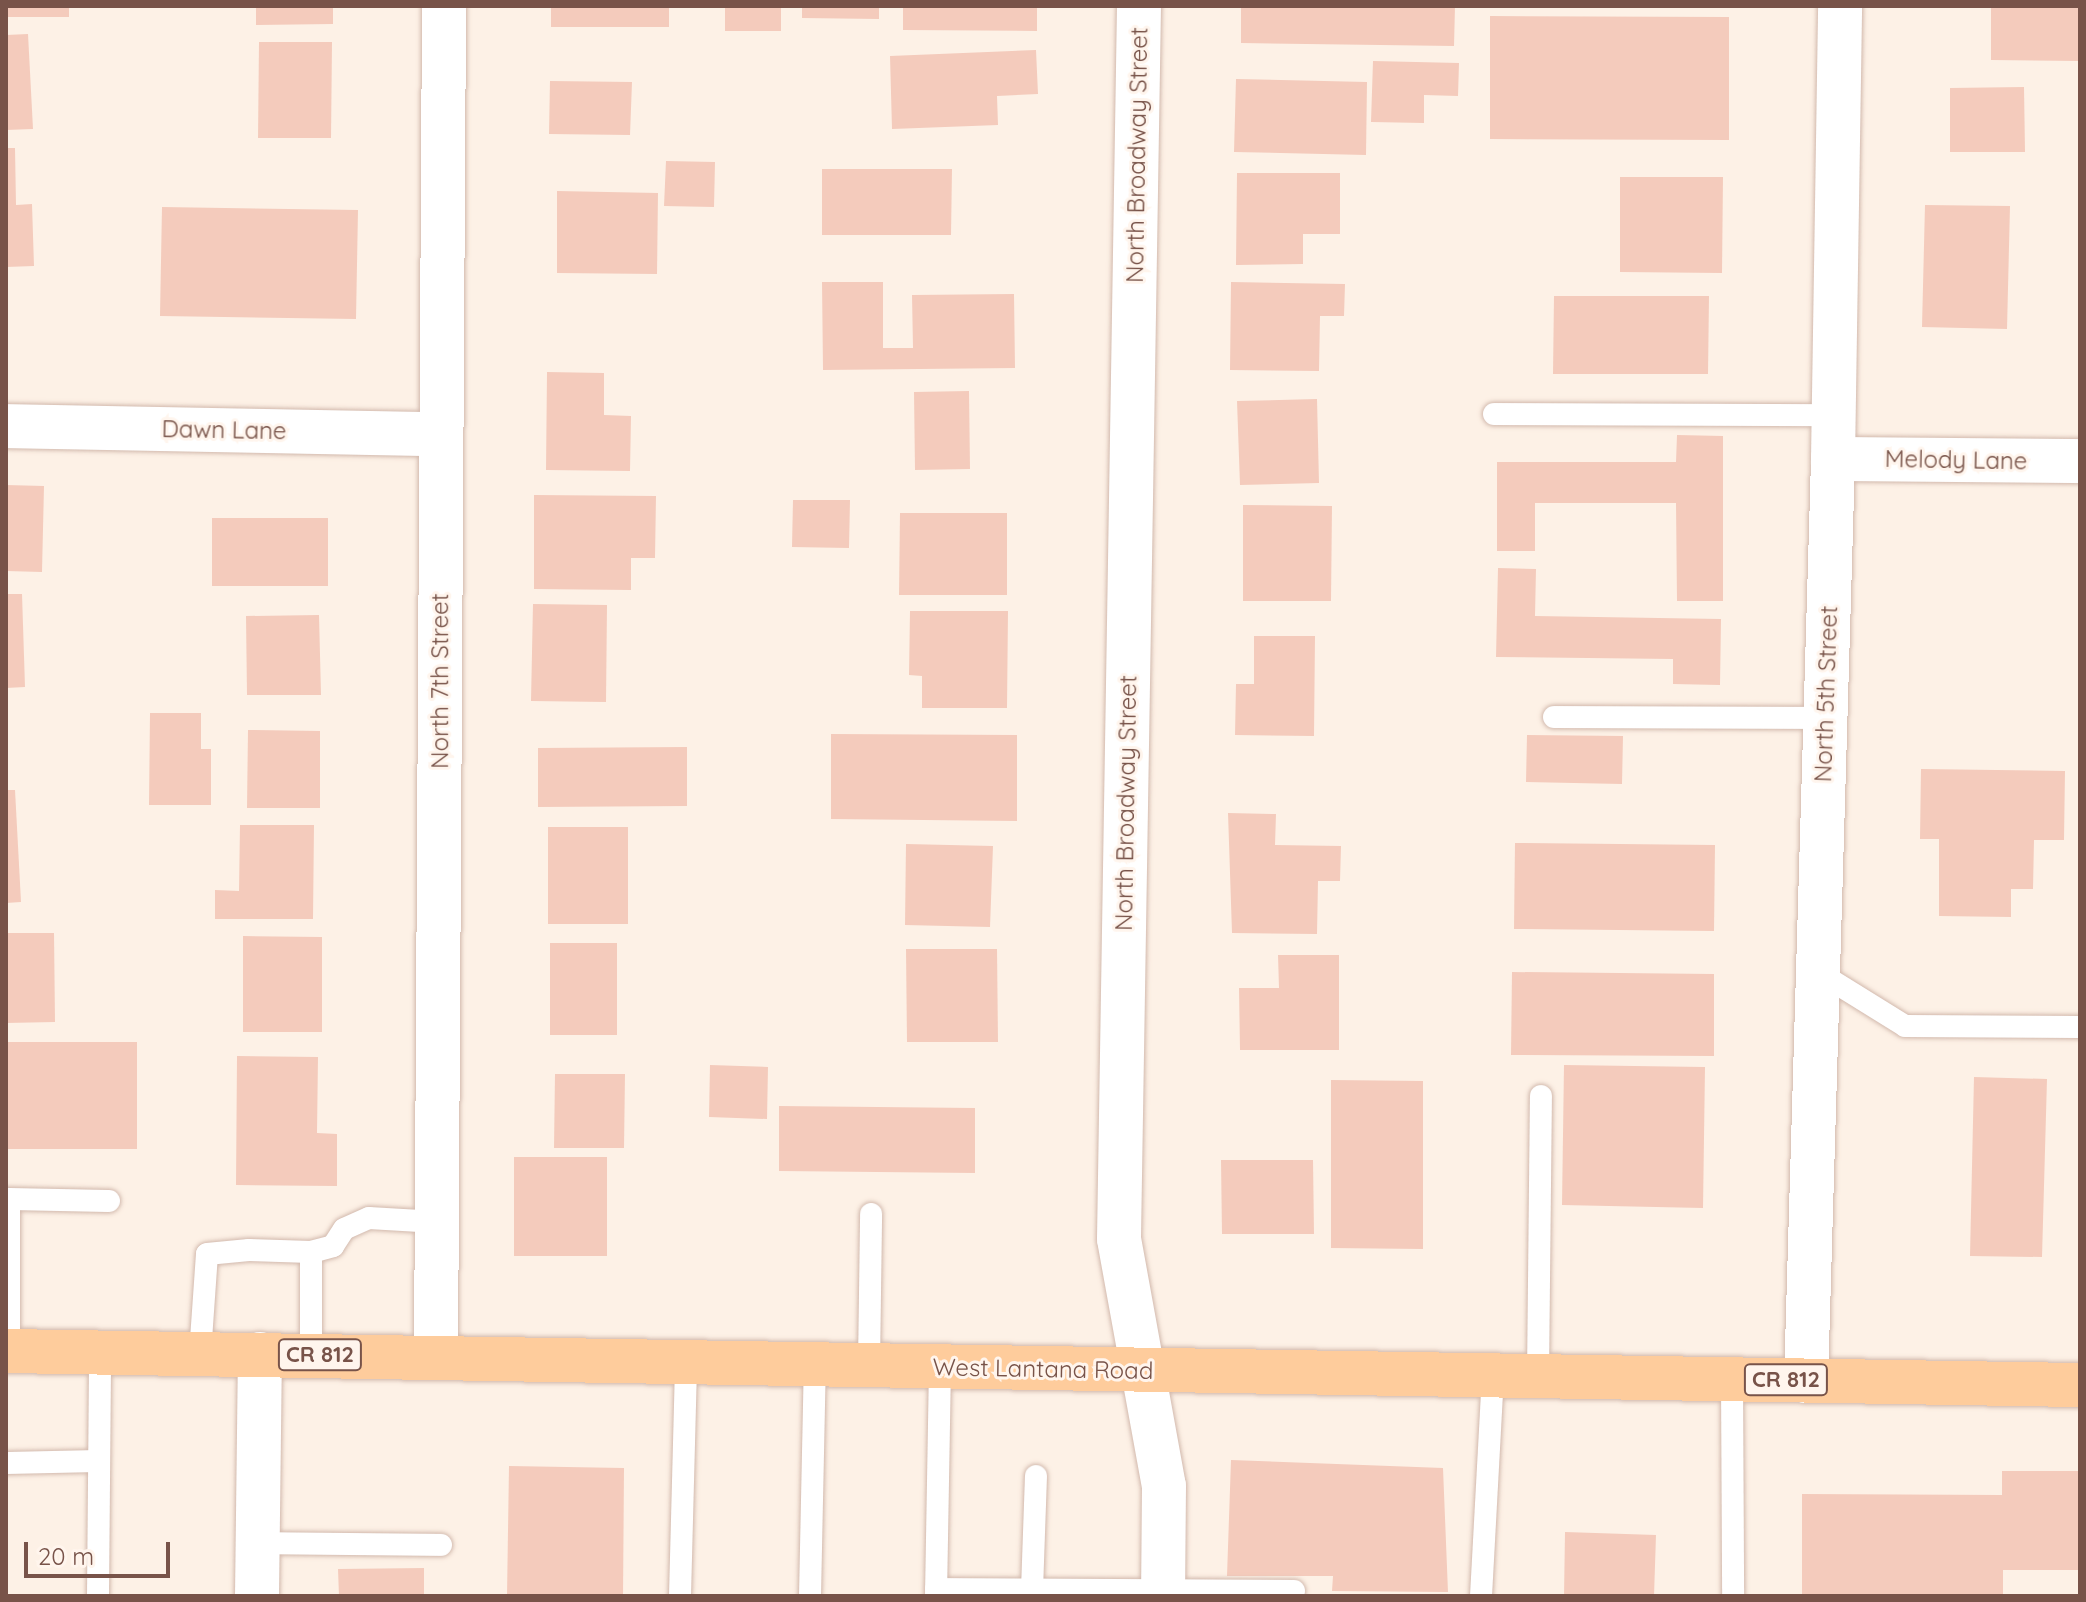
<!DOCTYPE html>
<style>
body{margin:0}
#map{position:relative;width:2086px;height:1602px;overflow:hidden;background:#fdf1e6;font-family:Quicksand,sans-serif}
div>[style]{position:absolute}
[style*='--x']{left:calc(var(--x)*1px);top:calc(var(--y)*1px);width:calc(var(--w)*1px);rotate:calc(var(--a)*1deg)}
.building>*{inset:0;background:#f4cbbc}
.roads{filter:drop-shadow(0 0 2px #d2b9ad) drop-shadow(0 0 2px #d2b9ad)}
.service>*{height:22px;margin:-11px;padding:0 11px;transform-origin:11px;border-radius:11px;background:#fff}
.minor>*{height:44px;margin:-22px;padding:0 22px;transform-origin:22px;border-radius:22px;background:#fff}
.tertiary>*{height:44px;margin:-22px;padding:0 22px;transform-origin:22px;border-radius:22px;background:#fff}
.primary>*{height:44px;margin:-22px;padding:0 22px;transform-origin:22px;border-radius:22px;background:#fecc9c}
span{translate:-50% -50%;white-space:nowrap;text-align:center;line-height:1.15;-webkit-text-stroke:6px #fff5ed;paint-order:stroke}
.shield-label span{padding:2px 6px;background:#fff5ed;border:2px solid;border-radius:6px;-webkit-text-stroke-width:0}
.shield-label{font-size:22px;color:#785349;font-weight:700}
.street-label{font-size:24px;color:#785349}
.frame{position:absolute;inset:0;border:8px solid #785349;pointer-events:none}
.scale{position:absolute;left:24px;top:1542px;width:146px;height:36px;box-sizing:border-box;border:4px solid #785349;border-top:0;padding-left:10px;font-size:24px;line-height:28px;white-space:nowrap;color:#785349;-webkit-text-stroke:6px #fff5ed;paint-order:stroke}
</style>
<div id="map">
<div class="building">
<div style="clip-path:polygon(6px 6px,69px 6px,69px 17px,6px 17px)"></div>
<div style="clip-path:polygon(256px 6px,333px 6px,333px 24px,256px 25px)"></div>
<div style="clip-path:polygon(551px 6px,669px 6px,669px 27px,551px 27px)"></div>
<div style="clip-path:polygon(725px 6px,781px 6px,781px 31px,725px 31px)"></div>
<div style="clip-path:polygon(802px 6px,879px 6px,879px 19px,802px 18px)"></div>
<div style="clip-path:polygon(903px 6px,1037px 6px,1037px 31px,903px 30px)"></div>
<div style="clip-path:polygon(1241px 6px,1455px 6px,1454px 46px,1241px 43px)"></div>
<div style="clip-path:polygon(1991px 6px,2080px 6px,2080px 61px,1991px 60px)"></div>
<div style="clip-path:polygon(1490px 16px,1729px 17px,1729px 140px,1490px 139px)"></div>
<div style="clip-path:polygon(28px 34px,33px 129px,6px 130px,6px 35px)"></div>
<div style="clip-path:polygon(259px 42px,332px 42px,331px 138px,258px 138px)"></div>
<div style="clip-path:polygon(1036px 50px,1038px 94px,997px 96px,998px 125px,892px 129px,890px 56px)"></div>
<div style="clip-path:polygon(1373px 61px,1459px 63px,1458px 96px,1424px 95px,1424px 123px,1371px 122px)"></div>
<div style="clip-path:polygon(1236px 79px,1367px 82px,1366px 155px,1234px 152px)"></div>
<div style="clip-path:polygon(550px 81px,632px 82px,630px 135px,549px 134px)"></div>
<div style="clip-path:polygon(2024px 87px,2025px 152px,1950px 152px,1950px 88px)"></div>
<div style="clip-path:polygon(6px 148px,15px 148px,16px 205px,32px 204px,34px 266px,6px 267px)"></div>
<div style="clip-path:polygon(666px 161px,715px 162px,714px 207px,664px 206px)"></div>
<div style="clip-path:polygon(822px 169px,952px 169px,951px 235px,822px 235px)"></div>
<div style="clip-path:polygon(1237px 173px,1340px 173px,1340px 234px,1303px 234px,1303px 264px,1236px 265px)"></div>
<div style="clip-path:polygon(1620px 177px,1723px 177px,1722px 273px,1620px 272px)"></div>
<div style="clip-path:polygon(557px 191px,658px 193px,657px 274px,557px 273px)"></div>
<div style="clip-path:polygon(1925px 205px,2010px 206px,2007px 329px,1922px 327px)"></div>
<div style="clip-path:polygon(162px 207px,358px 210px,356px 319px,160px 316px)"></div>
<div style="clip-path:polygon(822px 282px,883px 282px,883px 348px,913px 348px,912px 295px,1014px 294px,1015px 368px,823px 370px)"></div>
<div style="clip-path:polygon(1231px 282px,1345px 284px,1344px 316px,1320px 316px,1319px 371px,1230px 370px)"></div>
<div style="clip-path:polygon(1554px 296px,1709px 296px,1708px 374px,1553px 374px)"></div>
<div style="clip-path:polygon(547px 372px,604px 373px,604px 415px,631px 416px,630px 471px,546px 470px)"></div>
<div style="clip-path:polygon(969px 391px,970px 469px,915px 470px,914px 392px)"></div>
<div style="clip-path:polygon(1317px 399px,1319px 483px,1240px 485px,1237px 401px)"></div>
<div style="clip-path:polygon(1677px 435px,1723px 436px,1723px 601px,1677px 601px,1676px 503px,1535px 503px,1535px 551px,1497px 551px,1497px 462px,1676px 462px)"></div>
<div style="clip-path:polygon(6px 485px,44px 486px,42px 572px,6px 571px)"></div>
<div style="clip-path:polygon(534px 495px,656px 496px,655px 558px,631px 558px,631px 590px,534px 589px)"></div>
<div style="clip-path:polygon(793px 500px,850px 500px,849px 548px,792px 547px)"></div>
<div style="clip-path:polygon(1243px 505px,1332px 506px,1331px 601px,1243px 601px)"></div>
<div style="clip-path:polygon(900px 513px,1007px 513px,1007px 595px,899px 595px)"></div>
<div style="clip-path:polygon(212px 518px,328px 518px,328px 586px,212px 586px)"></div>
<div style="clip-path:polygon(1498px 568px,1536px 569px,1535px 616px,1721px 619px,1720px 685px,1673px 684px,1673px 659px,1496px 657px)"></div>
<div style="clip-path:polygon(6px 594px,22px 594px,25px 687px,6px 688px)"></div>
<div style="clip-path:polygon(533px 604px,607px 605px,606px 702px,531px 701px)"></div>
<div style="clip-path:polygon(910px 611px,1008px 611px,1007px 708px,922px 708px,922px 676px,909px 675px)"></div>
<div style="clip-path:polygon(319px 615px,321px 695px,247px 695px,246px 616px)"></div>
<div style="clip-path:polygon(1254px 636px,1315px 636px,1314px 736px,1235px 735px,1236px 684px,1254px 684px)"></div>
<div style="clip-path:polygon(150px 713px,201px 713px,201px 749px,211px 749px,211px 805px,149px 805px)"></div>
<div style="clip-path:polygon(248px 730px,320px 731px,320px 808px,247px 808px)"></div>
<div style="clip-path:polygon(831px 734px,1017px 735px,1017px 821px,831px 819px)"></div>
<div style="clip-path:polygon(1527px 735px,1623px 736px,1622px 784px,1526px 782px)"></div>
<div style="clip-path:polygon(687px 747px,687px 806px,538px 807px,538px 748px)"></div>
<div style="clip-path:polygon(1921px 769px,2065px 771px,2064px 840px,2034px 840px,2033px 889px,2011px 889px,2011px 917px,1939px 916px,1939px 839px,1920px 839px)"></div>
<div style="clip-path:polygon(6px 790px,15px 790px,21px 902px,6px 903px)"></div>
<div style="clip-path:polygon(1228px 813px,1276px 814px,1275px 845px,1341px 846px,1340px 881px,1318px 881px,1317px 934px,1232px 933px)"></div>
<div style="clip-path:polygon(240px 825px,314px 825px,313px 919px,215px 919px,215px 890px,239px 891px)"></div>
<div style="clip-path:polygon(548px 827px,628px 827px,628px 924px,548px 924px)"></div>
<div style="clip-path:polygon(1515px 843px,1715px 845px,1714px 931px,1514px 929px)"></div>
<div style="clip-path:polygon(906px 844px,993px 846px,990px 927px,905px 925px)"></div>
<div style="clip-path:polygon(6px 933px,54px 933px,55px 1022px,6px 1023px)"></div>
<div style="clip-path:polygon(243px 936px,322px 937px,322px 1032px,243px 1032px)"></div>
<div style="clip-path:polygon(550px 943px,617px 943px,617px 1035px,550px 1035px)"></div>
<div style="clip-path:polygon(906px 949px,997px 949px,998px 1042px,907px 1042px)"></div>
<div style="clip-path:polygon(1278px 955px,1339px 955px,1339px 1050px,1240px 1050px,1239px 988px,1279px 988px)"></div>
<div style="clip-path:polygon(1512px 972px,1714px 974px,1714px 1056px,1511px 1055px)"></div>
<div style="clip-path:polygon(6px 1042px,137px 1042px,137px 1149px,6px 1149px)"></div>
<div style="clip-path:polygon(237px 1056px,318px 1057px,317px 1133px,337px 1134px,337px 1186px,236px 1185px)"></div>
<div style="clip-path:polygon(710px 1065px,768px 1067px,767px 1119px,709px 1117px)"></div>
<div style="clip-path:polygon(1564px 1065px,1705px 1067px,1703px 1208px,1562px 1205px)"></div>
<div style="clip-path:polygon(555px 1074px,625px 1074px,624px 1148px,554px 1148px)"></div>
<div style="clip-path:polygon(1974px 1077px,2047px 1079px,2042px 1257px,1970px 1256px)"></div>
<div style="clip-path:polygon(1331px 1080px,1423px 1081px,1423px 1249px,1331px 1248px)"></div>
<div style="clip-path:polygon(779px 1106px,975px 1108px,975px 1173px,779px 1171px)"></div>
<div style="clip-path:polygon(514px 1157px,607px 1157px,607px 1256px,514px 1256px)"></div>
<div style="clip-path:polygon(1221px 1160px,1313px 1160px,1314px 1234px,1222px 1234px)"></div>
<div style="clip-path:polygon(1231px 1460px,1443px 1468px,1448px 1592px,1332px 1591px,1333px 1576px,1227px 1576px)"></div>
<div style="clip-path:polygon(509px 1466px,624px 1468px,623px 1596px,507px 1596px)"></div>
<div style="clip-path:polygon(2002px 1471px,2080px 1471px,2080px 1570px,2003px 1570px,2003px 1596px,1802px 1596px,1802px 1494px,2002px 1495px)"></div>
<div style="clip-path:polygon(1565px 1532px,1656px 1535px,1654px 1596px,1564px 1596px)"></div>
<div style="clip-path:polygon(424px 1568px,424px 1596px,339px 1596px,338px 1569px)"></div>
</div>
<div class="roads">
<div class="service">
<div style="--x:1494;--y:414;--w:339;--a:0.2"></div>
<div style="--x:1554;--y:717;--w:272;--a:0.2"></div>
<div style="--x:1818;--y:972;--w:102;--a:31.8"></div>
<div style="--x:1905;--y:1026;--w:175;--a:0.3"></div>
<div style="--x:311;--y:1252;--w:23;--a:-15"></div>
<div style="--x:333;--y:1246;--w:20;--a:-57"></div>
<div style="--x:344;--y:1229;--w:27;--a:-24"></div>
<div style="--x:369;--y:1218;--w:68;--a:3.4"></div>
<div style="--x:9;--y:1351;--w:152;--a:-90"></div>
<div style="--x:9;--y:1199;--w:100;--a:1.1"></div>
<div style="--x:200;--y:1354;--w:100;--a:-86"></div>
<div style="--x:207;--y:1254;--w:42;--a:-5.4"></div>
<div style="--x:249;--y:1250;--w:62;--a:1.8"></div>
<div style="--x:311;--y:1252;--w:103;--a:90"></div>
<div style="--x:869;--y:1365;--w:151;--a:-89.2"></div>
<div style="--x:1538;--y:1376;--w:280;--a:-89.4"></div>
<div style="--x:1732;--y:1379;--w:217;--a:89.7"></div>
<div style="--x:6;--y:1463;--w:93;--a:-1.2"></div>
<div style="--x:257;--y:1543;--w:184;--a:0.6"></div>
<div style="--x:936;--y:1589;--w:358;--a:0.3"></div>
<div style="--x:1032;--y:1590;--w:114;--a:-88"></div>
<div style="--x:98;--y:1596;--w:244;--a:-89.5"></div>
<div style="--x:680;--y:1596;--w:235;--a:-88.5"></div>
<div style="--x:810;--y:1596;--w:232;--a:-88.8"></div>
<div style="--x:936;--y:1596;--w:229;--a:-89"></div>
<div style="--x:1481;--y:1596;--w:221;--a:-86.9"></div>
</div>
<div class="minor">
<div style="--x:1139;--y:6;--w:1233;--a:90.93"></div>
<div style="--x:1119;--y:1239;--w:134;--a:79.7"></div>
<div style="--x:6;--y:426;--w:435;--a:1.1"></div>
<div style="--x:1833;--y:459;--w:247;--a:0.5"></div>
<div style="--x:436;--y:1357;--w:1351;--a:-89.66"></div>
<div style="--x:1806;--y:1381;--w:922;--a:-88.32"></div>
<div style="--x:1833;--y:459;--w:453;--a:-89.1"></div>
<div style="--x:257;--y:1596;--w:242;--a:-89.3"></div>
</div>
<div class="tertiary">
<div style="--x:1143;--y:1371;--w:117;--a:79.7"></div>
<div style="--x:1164;--y:1486;--w:110;--a:90.5"></div>
</div>
<div class="primary">
<div style="--x:6;--y:1351;--w:2074;--a:0.94"></div>
</div>
</div>
<div class="shield-label">
<span style="left:320px;top:1355px">CR 812</span>
<span style="left:1786px;top:1380px">CR 812</span>
</div>
<div class="street-label">
<span style="left:1137px;top:155px;rotate:-89deg">North Broadway Street</span>
<span style="left:224px;top:430px;rotate:1deg">Dawn Lane</span>
<span style="left:1956px;top:460px;rotate:1deg">Melody Lane</span>
<span style="left:440px;top:681px;rotate:-90deg">North 7th Street</span>
<span style="left:1826px;top:694px;rotate:-88deg">North 5th Street</span>
<span style="left:1126px;top:803px;rotate:-89deg">North Broadway Street</span>
<span style="left:1043px;top:1369px;rotate:1deg">West Lantana Road</span>
</div>
<div class="frame"></div>
<div class="scale">20 m</div>
</div>
